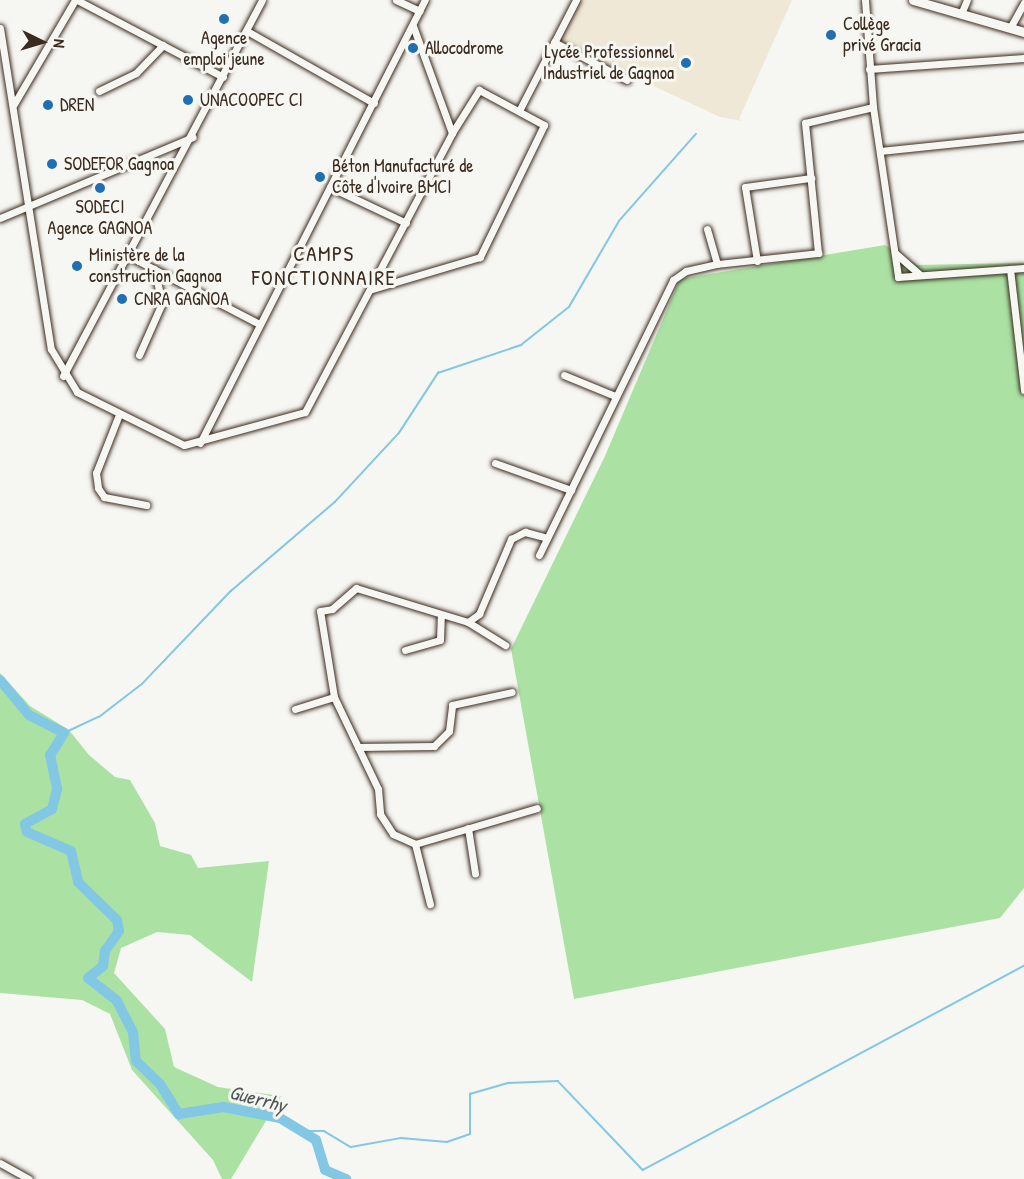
<!DOCTYPE html>
<meta charset="utf-8">
<style>
body{margin:0}
#map{position:relative;width:1024px;height:1179px;overflow:hidden;background:#f6f6f2;font-family:"Patrick Hand",sans-serif}
div>[style]{position:absolute}
[style*='--x']{left:calc(var(--x)*1px);top:calc(var(--y)*1px);width:calc(var(--w)*1px);rotate:calc(var(--a)*1deg)}
.built>*{inset:0;background:#f0e8d6}
.green>*{inset:0;background:#abe2a4}
.stream>*{height:1.5px;margin:-0.75px;padding:0 0.75px;transform-origin:0.75px;border-radius:0.75px;background:#82c7e3}
.river>*{height:10px;margin:-5px;padding:0 5px;transform-origin:5px;border-radius:5px;background:#82c7e3}
.roads{filter:drop-shadow(0 0 2px #3b2a1e) drop-shadow(0 0 2px #3b2a1e)}
.minor>*{height:7px;margin:-3.5px;padding:0 3.5px;transform-origin:3.5px;border-radius:3.5px;background:#f6f6f2}
.tertiary>*{height:9px;margin:-4.5px;padding:0 4.5px;transform-origin:4.5px;border-radius:4.5px;background:#f6f6f2}
.dots>*{width:16px;height:16px;translate:-50% -50%;box-sizing:border-box;border:3px solid #f6f6f2;border-radius:50%}
span{translate:-50% -50%;white-space:nowrap;text-align:center;line-height:1.15;-webkit-text-stroke:6px #f6f6f2;paint-order:stroke}
.poi-label{font-size:18px;color:#3b2a1e}
.left{translate:0 -50%;text-align:left}
.right{translate:-100% -50%;text-align:right}
.water-label{font-size:20px;color:#505959;font-style:italic}
.quarter-label{font-size:21px;color:#3b2a1e;letter-spacing:1.5px}
.north{position:absolute;left:12px;top:12px;width:60px;height:60px;-webkit-text-stroke:4px #f6f6f2;paint-order:stroke;rotate:95deg;font-size:16px;font-weight:700;line-height:24px;text-align:center;color:#3b2a1e}
.north::after{content:'';display:block;margin:auto;width:21px;height:27px;background:#3b2a1e;clip-path:polygon(50% 0,100% 100%,50% 72%,0 100%)}
</style>
<div id="map">
<div class="built">
<div style="clip-path:polygon(578px 0,792px 0,739px 119px,743px 121px,720px 117px,557px 41px)"></div>
</div>
<div class="green">
<div style="clip-path:polygon(885px 245px,917px 265px,1024px 263px,1024px 888px,1000px 918px,574px 999px,511px 649px,605px 456px,680px 279px)"></div>
<div style="clip-path:polygon(0 673px,30px 706px,69px 730px,89px 755px,115px 777px,130px 780px,155px 823px,160px 846px,191px 855px,198px 868px,269px 861px,252px 982px,190px 935px,157px 932px,121px 948px,114px 973px,165px 1029px,174px 1067px,218px 1087px,281px 1096px,231px 1179px,222px 1179px,213px 1160px,132px 1070px,110px 1014px,82px 1000px,0 993px)"></div>
</div>
<div class="stream">
<div style="--x:64;--y:733;--w:38;--a:-25"></div>
<div style="--x:99;--y:717;--w:54;--a:-37.5"></div>
<div style="--x:142;--y:684;--w:129;--a:-46.3"></div>
<div style="--x:231;--y:591;--w:137;--a:-40.6"></div>
<div style="--x:335;--y:502;--w:94;--a:-47.2"></div>
<div style="--x:399;--y:433;--w:72;--a:-57"></div>
<div style="--x:438;--y:373;--w:88;--a:-18.6"></div>
<div style="--x:521;--y:345;--w:61;--a:-38.4"></div>
<div style="--x:569;--y:307;--w:99;--a:-59.8"></div>
<div style="--x:619;--y:221;--w:116;--a:-48.5"></div>
<div style="--x:303;--y:1131;--w:21;--a:0"></div>
<div style="--x:324;--y:1131;--w:31;--a:31"></div>
<div style="--x:351;--y:1147;--w:51;--a:-10.2"></div>
<div style="--x:401;--y:1138;--w:46;--a:5"></div>
<div style="--x:447;--y:1142;--w:24;--a:-19"></div>
<div style="--x:470;--y:1134;--w:40;--a:-90"></div>
<div style="--x:470;--y:1094;--w:40;--a:-16"></div>
<div style="--x:508;--y:1083;--w:50;--a:-2.3"></div>
<div style="--x:558;--y:1081;--w:123;--a:46.3"></div>
<div style="--x:643;--y:1170;--w:432;--a:-28.2"></div>
</div>
<div class="river">
<div style="--x:0;--y:680;--w:45;--a:50.4"></div>
<div style="--x:29;--y:715;--w:39;--a:27"></div>
<div style="--x:64;--y:733;--w:26;--a:122"></div>
<div style="--x:50;--y:755;--w:35;--a:78"></div>
<div style="--x:57;--y:789;--w:21;--a:104"></div>
<div style="--x:52;--y:809;--w:31;--a:151"></div>
<div style="--x:25;--y:824;--w:8;--a:76"></div>
<div style="--x:27;--y:832;--w:48;--a:23.4"></div>
<div style="--x:71;--y:851;--w:32;--a:77"></div>
<div style="--x:78;--y:882;--w:54;--a:44.3"></div>
<div style="--x:117;--y:920;--w:11;--a:80"></div>
<div style="--x:119;--y:931;--w:24;--a:125"></div>
<div style="--x:105;--y:951;--w:15;--a:98"></div>
<div style="--x:103;--y:966;--w:19;--a:141"></div>
<div style="--x:88;--y:978;--w:37;--a:38"></div>
<div style="--x:117;--y:1001;--w:36;--a:63"></div>
<div style="--x:133;--y:1033;--w:28;--a:84"></div>
<div style="--x:136;--y:1061;--w:33;--a:44"></div>
<div style="--x:160;--y:1084;--w:36;--a:58"></div>
<div style="--x:179;--y:1114;--w:45;--a:-9"></div>
<div style="--x:223;--y:1107;--w:58;--a:10.9"></div>
<div style="--x:280;--y:1118;--w:42;--a:31.4"></div>
<div style="--x:316;--y:1140;--w:31;--a:73"></div>
<div style="--x:325;--y:1170;--w:23;--a:23"></div>
</div>
<div class="roads">
<div class="minor">
<div style="--x:77;--y:0;--w:165;--a:27.8"></div>
<div style="--x:396;--y:0;--w:26;--a:25"></div>
<div style="--x:865;--y:0;--w:107;--a:85.7"></div>
<div style="--x:873;--y:107;--w:172;--a:81.6"></div>
<div style="--x:898;--y:277;--w:126;--a:-4.1"></div>
<div style="--x:961;--y:14;--w:15;--a:-67"></div>
<div style="--x:413;--y:26;--w:114;--a:70"></div>
<div style="--x:0;--y:28;--w:325;--a:81"></div>
<div style="--x:51;--y:349;--w:50;--a:58.8"></div>
<div style="--x:77;--y:392;--w:119;--a:26.4"></div>
<div style="--x:184;--y:445;--w:125;--a:-15.3"></div>
<div style="--x:305;--y:412;--w:315;--a:-62.2"></div>
<div style="--x:452;--y:133;--w:51;--a:-57.9"></div>
<div style="--x:479;--y:90;--w:74;--a:28.3"></div>
<div style="--x:544;--y:125;--w:147;--a:115.9"></div>
<div style="--x:480;--y:257;--w:113;--a:163.5"></div>
<div style="--x:1010;--y:28;--w:29;--a:-61"></div>
<div style="--x:247;--y:31;--w:146;--a:29.6"></div>
<div style="--x:554;--y:42;--w:82;--a:27.5"></div>
<div style="--x:869;--y:69;--w:155;--a:-4.1"></div>
<div style="--x:99;--y:91;--w:41;--a:-25.9"></div>
<div style="--x:136;--y:73;--w:39;--a:-46"></div>
<div style="--x:14;--y:104;--w:121;--a:-59.6"></div>
<div style="--x:520;--y:109;--w:123;--a:-62.8"></div>
<div style="--x:880;--y:151;--w:145;--a:-5.9"></div>
<div style="--x:330;--y:187;--w:84;--a:25.3"></div>
<div style="--x:0;--y:218;--w:209;--a:-22.8"></div>
<div style="--x:707;--y:229;--w:36;--a:74"></div>
<div style="--x:895;--y:253;--w:33;--a:41"></div>
<div style="--x:129;--y:256;--w:144;--a:27.6"></div>
<div style="--x:757;--y:261;--w:75;--a:-99.2"></div>
<div style="--x:745;--y:187;--w:67;--a:-7.8"></div>
<div style="--x:1010;--y:269;--w:122;--a:83.4"></div>
<div style="--x:139;--y:355;--w:57;--a:-66.1"></div>
<div style="--x:162;--y:303;--w:35;--a:-103"></div>
<div style="--x:564;--y:375;--w:55;--a:22.4"></div>
<div style="--x:63;--y:376;--w:425;--a:-62.1"></div>
<div style="--x:118;--y:417;--w:60;--a:111.4"></div>
<div style="--x:96;--y:473;--w:15;--a:82"></div>
<div style="--x:98;--y:488;--w:11;--a:56"></div>
<div style="--x:104;--y:497;--w:43;--a:10.8"></div>
<div style="--x:200;--y:443;--w:497;--a:-63.1"></div>
<div style="--x:495;--y:463;--w:81;--a:19.6"></div>
<div style="--x:539;--y:555;--w:306;--a:-64"></div>
<div style="--x:673;--y:280;--w:16;--a:-35"></div>
<div style="--x:686;--y:271;--w:32;--a:-13"></div>
<div style="--x:717;--y:264;--w:102;--a:-6.2"></div>
<div style="--x:818;--y:253;--w:131;--a:-95.7"></div>
<div style="--x:805;--y:123;--w:70;--a:-13.2"></div>
<div style="--x:468;--y:622;--w:14;--a:-36"></div>
<div style="--x:479;--y:614;--w:82;--a:-66.9"></div>
<div style="--x:511;--y:539;--w:16;--a:-27"></div>
<div style="--x:525;--y:532;--w:23;--a:15"></div>
<div style="--x:405;--y:650;--w:36;--a:-16"></div>
<div style="--x:440;--y:640;--w:23;--a:-88"></div>
<div style="--x:334;--y:697;--w:87;--a:-99.2"></div>
<div style="--x:320;--y:611;--w:12;--a:-9"></div>
<div style="--x:332;--y:609;--w:32;--a:-41"></div>
<div style="--x:356;--y:588;--w:117;--a:16.9"></div>
<div style="--x:468;--y:622;--w:44;--a:31.9"></div>
<div style="--x:295;--y:709;--w:41;--a:-17.1"></div>
<div style="--x:334;--y:697;--w:102;--a:64.4"></div>
<div style="--x:378;--y:789;--w:25;--a:85"></div>
<div style="--x:380;--y:814;--w:24;--a:57"></div>
<div style="--x:393;--y:834;--w:24;--a:24"></div>
<div style="--x:415;--y:844;--w:127;--a:-16.4"></div>
<div style="--x:358;--y:747;--w:76;--a:-0.8"></div>
<div style="--x:434;--y:746;--w:21;--a:-45"></div>
<div style="--x:449;--y:731;--w:26;--a:-83"></div>
<div style="--x:452;--y:705;--w:61;--a:-12.2"></div>
<div style="--x:468;--y:828;--w:46;--a:81.2"></div>
<div style="--x:415;--y:844;--w:62;--a:76"></div>
<div style="--x:0;--y:1163;--w:33;--a:29"></div>
</div>
<div class="tertiary">
<div style="--x:913;--y:0;--w:116;--a:16.1"></div>
</div>
</div>
<div class="dots">
<div style="left:224px;top:19px;background:#1f6fb2"></div>
<div style="left:831px;top:35px;background:#1f6fb2"></div>
<div style="left:413px;top:48px;background:#1f6fb2"></div>
<div style="left:686px;top:63px;background:#1f6fb2"></div>
<div style="left:188px;top:100px;background:#1f6fb2"></div>
<div style="left:48px;top:105px;background:#1f6fb2"></div>
<div style="left:52px;top:164px;background:#1f6fb2"></div>
<div style="left:320px;top:177px;background:#1f6fb2"></div>
<div style="left:100px;top:188px;background:#1f6fb2"></div>
<div style="left:77px;top:266px;background:#1f6fb2"></div>
<div style="left:122px;top:299px;background:#1f6fb2"></div>
</div>
<div class="poi-label">
<span class="left" style="left:843px;top:35px">Collège<br>privé Gracia</span>
<span style="left:224px;top:49px">Agence<br>emploi jeune</span>
<span class="left" style="left:425px;top:48px">Allocodrome</span>
<span class="right" style="left:674px;top:63px">Lycée Professionnel<br>Industriel de Gagnoa</span>
<span class="left" style="left:200px;top:100px">UNACOOPEC CI</span>
<span class="left" style="left:60px;top:105px">DREN</span>
<span class="left" style="left:64px;top:164px">SODEFOR Gagnoa</span>
<span class="left" style="left:332px;top:177px">Béton Manufacturé de<br>Côte d'Ivoire BMCI</span>
<span style="left:100px;top:218px">SODECI<br>Agence GAGNOA</span>
<span class="left" style="left:89px;top:266px">Ministère de la<br>construction Gagnoa</span>
<span class="left" style="left:134px;top:299px">CNRA GAGNOA</span>
</div>
<div class="water-label">
<span style="left:258px;top:1098px;rotate:14deg">Guerrhy</span>
</div>
<div class="quarter-label">
<span style="left:324px;top:266px">CAMPS<br>FONCTIONNAIRE</span>
</div>
<div class="north">N</div>
</div>
